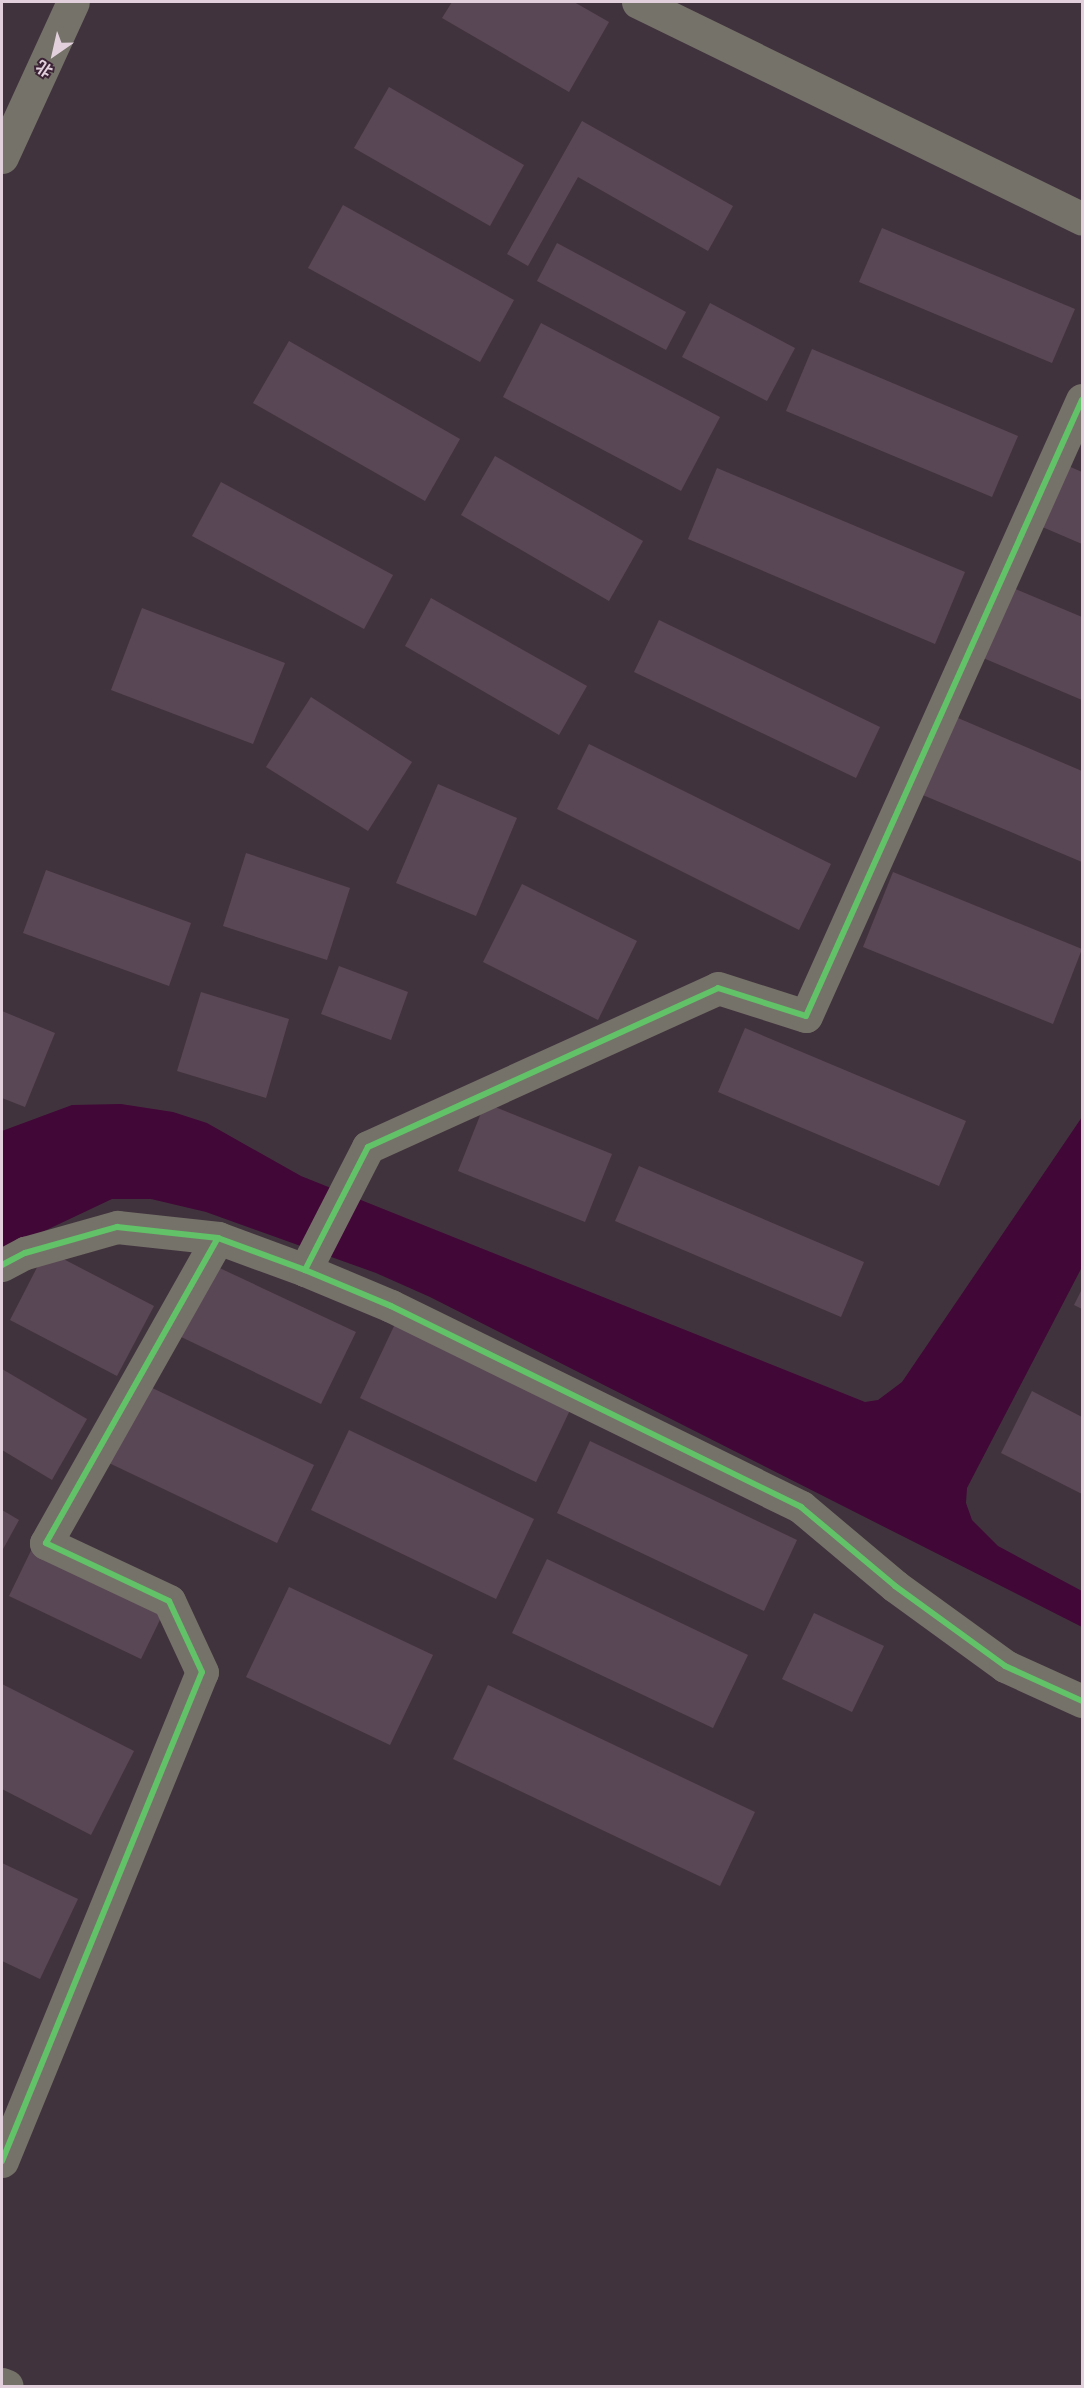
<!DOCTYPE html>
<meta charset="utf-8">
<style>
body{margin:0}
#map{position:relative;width:1084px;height:2388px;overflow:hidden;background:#41333d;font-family:Lora,"Noto Sans SC",serif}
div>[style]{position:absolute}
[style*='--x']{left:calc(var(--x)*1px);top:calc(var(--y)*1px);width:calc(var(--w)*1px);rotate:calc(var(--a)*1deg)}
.water>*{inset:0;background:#410737}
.building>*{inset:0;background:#5a4755}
.minor>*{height:33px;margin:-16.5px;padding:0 16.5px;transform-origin:16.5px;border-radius:16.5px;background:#757269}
.cycleway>*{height:6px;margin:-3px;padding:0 3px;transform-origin:3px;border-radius:3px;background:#61c268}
span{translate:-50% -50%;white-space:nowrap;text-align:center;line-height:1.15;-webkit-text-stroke:6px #3c2336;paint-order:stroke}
.frame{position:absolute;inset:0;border:3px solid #e2d1dd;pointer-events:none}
.north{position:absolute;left:24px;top:24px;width:60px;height:60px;-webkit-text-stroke:4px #3c2336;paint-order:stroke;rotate:214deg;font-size:16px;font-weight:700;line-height:24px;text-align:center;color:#e2d1dd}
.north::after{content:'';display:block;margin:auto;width:21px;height:27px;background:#e2d1dd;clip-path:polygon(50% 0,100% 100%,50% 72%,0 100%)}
</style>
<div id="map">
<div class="water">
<div style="clip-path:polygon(121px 1104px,173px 1112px,207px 1123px,301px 1176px,865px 1402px,878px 1400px,902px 1382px,1082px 1117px,1082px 1267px,967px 1488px,966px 1503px,972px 1520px,998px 1546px,1082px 1591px,1082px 1627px,430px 1297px,376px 1273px,206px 1212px,151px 1199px,112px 1199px,2px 1251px,2px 1131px,72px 1105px)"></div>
</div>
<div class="building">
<div style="clip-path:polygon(452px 2px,574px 2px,609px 22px,569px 92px,442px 18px)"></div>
<div style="clip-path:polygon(389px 87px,524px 165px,490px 226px,354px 148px)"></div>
<div style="clip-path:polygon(582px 121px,733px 206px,708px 251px,578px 177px,528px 266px,507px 254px)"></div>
<div style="clip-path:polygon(343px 205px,514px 300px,480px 362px,308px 268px)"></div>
<div style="clip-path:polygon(882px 228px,1075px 309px,1052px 363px,859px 282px)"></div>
<div style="clip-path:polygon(557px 243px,686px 312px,666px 350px,537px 281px)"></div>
<div style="clip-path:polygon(710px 303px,795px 348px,767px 401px,682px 357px)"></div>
<div style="clip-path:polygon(541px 323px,720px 417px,681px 491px,503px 397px)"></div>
<div style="clip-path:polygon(289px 341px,460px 439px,425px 501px,253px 403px)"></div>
<div style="clip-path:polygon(812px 349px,1018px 436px,992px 497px,786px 411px)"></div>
<div style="clip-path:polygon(495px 456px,643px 541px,609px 601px,461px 515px)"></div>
<div style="clip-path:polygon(1059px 462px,1082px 472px,1082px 544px,1033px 523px)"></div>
<div style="clip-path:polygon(717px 468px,965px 572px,935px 644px,688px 539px)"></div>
<div style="clip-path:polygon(221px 482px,393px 575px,364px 629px,192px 536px)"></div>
<div style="clip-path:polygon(999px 582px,1082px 617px,1082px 700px,969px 652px)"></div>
<div style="clip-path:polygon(431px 598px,587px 686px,559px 735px,405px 646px)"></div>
<div style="clip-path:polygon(142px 608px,285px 663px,253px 744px,111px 690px)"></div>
<div style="clip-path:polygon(659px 620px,880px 727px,856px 778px,634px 672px)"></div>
<div style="clip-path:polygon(311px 697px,412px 762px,368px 831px,266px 767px)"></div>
<div style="clip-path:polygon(951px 715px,1082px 771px,1082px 862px,918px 793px)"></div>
<div style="clip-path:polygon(589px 744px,831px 864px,799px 930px,557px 809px)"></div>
<div style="clip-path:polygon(438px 784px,517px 818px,476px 916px,396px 883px)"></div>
<div style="clip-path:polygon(246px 853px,350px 888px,327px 960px,223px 926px)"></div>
<div style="clip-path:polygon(46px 870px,191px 923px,169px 986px,23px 933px)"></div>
<div style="clip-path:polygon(893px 872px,1082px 949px,1053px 1024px,863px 947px)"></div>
<div style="clip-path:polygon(522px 884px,637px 941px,598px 1020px,483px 962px)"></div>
<div style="clip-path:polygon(339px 966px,408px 992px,391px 1040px,321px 1014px)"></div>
<div style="clip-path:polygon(201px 992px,289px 1019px,266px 1098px,177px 1071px)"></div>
<div style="clip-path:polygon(2px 1011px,55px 1033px,25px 1107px,2px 1098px)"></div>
<div style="clip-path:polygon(745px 1028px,966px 1121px,939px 1186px,718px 1092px)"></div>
<div style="clip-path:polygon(485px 1103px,612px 1154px,585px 1222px,458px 1171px)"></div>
<div style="clip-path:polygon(639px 1166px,864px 1262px,841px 1317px,615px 1221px)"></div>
<div style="clip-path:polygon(46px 1250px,154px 1306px,117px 1376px,10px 1320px)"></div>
<div style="clip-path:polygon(211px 1264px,356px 1332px,321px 1404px,177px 1335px)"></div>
<div style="clip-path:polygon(1082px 1289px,1082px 1309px,1074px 1305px)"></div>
<div style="clip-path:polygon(395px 1324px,571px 1408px,536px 1482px,360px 1398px)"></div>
<div style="clip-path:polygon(2px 1369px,87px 1419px,52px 1480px,2px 1450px)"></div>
<div style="clip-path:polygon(146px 1385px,314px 1465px,277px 1543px,109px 1463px)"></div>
<div style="clip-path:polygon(1032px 1391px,1082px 1417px,1082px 1494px,1001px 1453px)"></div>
<div style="clip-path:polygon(349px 1430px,534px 1519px,496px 1599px,311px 1510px)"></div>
<div style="clip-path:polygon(590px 1441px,797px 1540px,764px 1611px,557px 1513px)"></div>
<div style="clip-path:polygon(2px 1510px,19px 1520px,2px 1551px)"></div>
<div style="clip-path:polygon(41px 1530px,173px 1593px,141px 1659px,9px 1596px)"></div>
<div style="clip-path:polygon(547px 1559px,748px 1655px,713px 1728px,512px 1633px)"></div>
<div style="clip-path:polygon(289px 1587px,433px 1655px,390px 1745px,246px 1677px)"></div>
<div style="clip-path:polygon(814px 1613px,884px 1646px,852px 1712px,782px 1679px)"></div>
<div style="clip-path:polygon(2px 1684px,134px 1751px,91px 1835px,2px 1789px)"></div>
<div style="clip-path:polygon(488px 1685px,755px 1812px,720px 1886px,453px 1759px)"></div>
<div style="clip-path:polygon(2px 1863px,78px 1899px,40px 1979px,2px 1961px)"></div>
</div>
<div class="minor">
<div style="--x:638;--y:2;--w:494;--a:26"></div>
<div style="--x:2;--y:157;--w:170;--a:-65.4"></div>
<div style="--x:2;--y:1265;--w:26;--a:-28"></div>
<div style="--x:25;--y:1253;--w:96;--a:-15.8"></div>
<div style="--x:117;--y:1227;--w:102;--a:6.2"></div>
<div style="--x:218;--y:1238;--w:93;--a:20.2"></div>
<div style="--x:305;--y:1270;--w:93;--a:22.7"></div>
<div style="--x:391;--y:1306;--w:457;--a:26.1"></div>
<div style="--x:801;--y:1507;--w:123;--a:40"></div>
<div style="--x:895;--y:1586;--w:136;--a:36"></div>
<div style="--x:1005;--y:1666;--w:85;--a:24.4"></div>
<div style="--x:305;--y:1270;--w:138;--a:-62.9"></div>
<div style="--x:368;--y:1147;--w:384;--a:-24.4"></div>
<div style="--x:718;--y:988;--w:92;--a:17.7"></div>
<div style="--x:806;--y:1016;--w:675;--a:-65.87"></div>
<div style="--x:2;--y:2161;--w:528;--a:-67.76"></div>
<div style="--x:202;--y:1672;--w:78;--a:-114.9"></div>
<div style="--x:169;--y:1601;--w:136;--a:-154.8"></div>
<div style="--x:46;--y:1543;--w:350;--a:-60.6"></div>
<div style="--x:2;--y:2384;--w:5;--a:22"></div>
</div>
<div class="cycleway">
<div style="--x:2;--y:1265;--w:26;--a:-28"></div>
<div style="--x:25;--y:1253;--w:96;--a:-15.8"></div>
<div style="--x:117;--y:1227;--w:102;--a:6.2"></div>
<div style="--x:218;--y:1238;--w:93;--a:20.2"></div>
<div style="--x:305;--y:1270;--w:93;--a:22.7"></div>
<div style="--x:391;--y:1306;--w:457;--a:26.1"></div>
<div style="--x:801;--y:1507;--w:123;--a:40"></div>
<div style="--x:895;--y:1586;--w:136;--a:36"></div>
<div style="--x:1005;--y:1666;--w:85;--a:24.4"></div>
<div style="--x:305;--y:1270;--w:138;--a:-62.9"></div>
<div style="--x:368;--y:1147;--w:384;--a:-24.4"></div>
<div style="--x:718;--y:988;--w:92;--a:17.7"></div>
<div style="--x:806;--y:1016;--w:675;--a:-65.87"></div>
<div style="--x:2;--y:2161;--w:528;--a:-67.76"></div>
<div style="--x:202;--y:1672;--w:78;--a:-114.9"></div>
<div style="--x:169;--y:1601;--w:136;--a:-154.8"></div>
<div style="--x:46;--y:1543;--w:350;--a:-60.6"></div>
</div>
<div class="frame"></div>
<div class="north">北</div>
</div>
